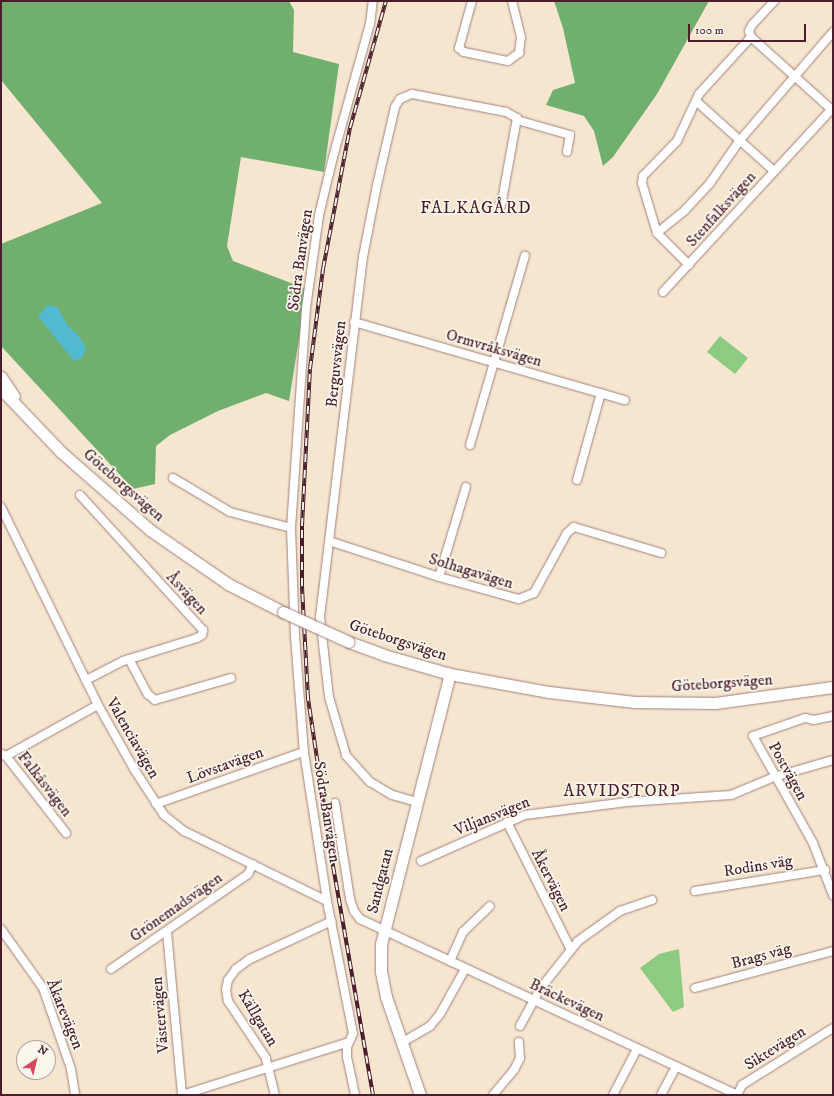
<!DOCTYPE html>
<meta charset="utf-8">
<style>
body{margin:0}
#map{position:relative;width:834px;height:1096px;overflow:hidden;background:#f6e6d0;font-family:"IM FELL DW Pica",serif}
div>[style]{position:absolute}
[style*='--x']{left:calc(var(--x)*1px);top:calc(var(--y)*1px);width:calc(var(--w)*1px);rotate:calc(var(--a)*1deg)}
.green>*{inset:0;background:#8ccb81}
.forest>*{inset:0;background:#71af6f}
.water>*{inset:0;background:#52b9d1}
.roads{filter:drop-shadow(0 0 1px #a0827e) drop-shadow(0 0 1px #a0827e)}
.minor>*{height:8px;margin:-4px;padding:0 4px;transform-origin:4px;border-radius:4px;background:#fff}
.major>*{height:11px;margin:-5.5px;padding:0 5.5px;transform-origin:5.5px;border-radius:5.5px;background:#fff}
.rail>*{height:4px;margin-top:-2px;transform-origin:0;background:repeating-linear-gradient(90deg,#fbf7ec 0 8px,#4a1f2b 0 16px);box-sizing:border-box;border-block:1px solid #4a1f2b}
.bridges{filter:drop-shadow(0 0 1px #a0827e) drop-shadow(0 0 1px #a0827e)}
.major-bridge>*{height:11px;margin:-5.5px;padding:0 5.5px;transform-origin:5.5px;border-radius:5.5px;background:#fff}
span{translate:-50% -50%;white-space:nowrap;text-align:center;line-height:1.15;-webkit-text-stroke:3.5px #fbf7ec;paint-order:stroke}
.street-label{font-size:16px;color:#4a1f2b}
.neighbourhood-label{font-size:17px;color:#4a1f2b;letter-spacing:1px}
.frame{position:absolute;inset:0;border:2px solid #4a1f2b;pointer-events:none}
.north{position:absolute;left:16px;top:1040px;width:40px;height:40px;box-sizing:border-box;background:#fbf7ec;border:1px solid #b4a19f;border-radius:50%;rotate:35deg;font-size:11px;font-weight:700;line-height:16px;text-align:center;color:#4a1f2b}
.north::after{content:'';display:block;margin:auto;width:14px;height:18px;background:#d1495b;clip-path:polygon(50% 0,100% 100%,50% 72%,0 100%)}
.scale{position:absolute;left:688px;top:24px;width:118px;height:18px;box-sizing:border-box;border:2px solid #4a1f2b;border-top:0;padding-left:5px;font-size:12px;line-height:14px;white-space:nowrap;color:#4a1f2b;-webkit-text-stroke:3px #fbf7ec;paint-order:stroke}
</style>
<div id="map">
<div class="green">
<div style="clip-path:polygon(720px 336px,748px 358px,735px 374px,707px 352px)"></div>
<div style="clip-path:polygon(679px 949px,684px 1007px,673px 1012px,640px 968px,659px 954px)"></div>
</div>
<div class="forest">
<div style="clip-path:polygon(1px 1px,289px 1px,294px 10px,293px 52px,339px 64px,324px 172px,241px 157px,227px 246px,233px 261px,307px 289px,289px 401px,266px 393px,218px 411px,170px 435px,156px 446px,155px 484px,133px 489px,1px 346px,1px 244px,102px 203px,1px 80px)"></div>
<div style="clip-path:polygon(554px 1px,709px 1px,657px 94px,613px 157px,603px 166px,594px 131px,584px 116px,546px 105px,553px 90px,575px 83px,563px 28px)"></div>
</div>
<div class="water">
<div style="clip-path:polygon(48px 305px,57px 307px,68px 326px,79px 336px,86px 348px,82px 358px,74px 361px,38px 316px)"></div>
</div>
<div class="roads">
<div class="minor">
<div style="--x:472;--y:1;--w:49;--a:105.5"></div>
<div style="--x:459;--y:48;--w:6;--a:39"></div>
<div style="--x:464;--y:52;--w:45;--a:11.6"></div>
<div style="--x:508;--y:61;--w:14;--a:-36"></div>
<div style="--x:519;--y:53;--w:16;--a:-83"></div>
<div style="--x:521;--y:37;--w:37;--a:-104"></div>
<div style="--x:751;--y:37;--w:108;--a:42"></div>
<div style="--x:696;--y:101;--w:105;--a:41.9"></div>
<div style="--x:517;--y:120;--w:55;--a:15.8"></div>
<div style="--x:570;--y:135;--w:17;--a:100"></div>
<div style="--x:657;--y:233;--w:36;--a:-39"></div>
<div style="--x:685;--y:210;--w:37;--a:-47"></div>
<div style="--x:710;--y:183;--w:52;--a:-55.1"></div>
<div style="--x:740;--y:140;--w:143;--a:-49.3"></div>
<div style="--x:689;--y:265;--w:45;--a:-135"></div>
<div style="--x:657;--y:233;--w:52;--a:-106.7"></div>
<div style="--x:642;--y:183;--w:7;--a:-82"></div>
<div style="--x:643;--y:176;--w:49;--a:-45.8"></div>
<div style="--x:677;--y:141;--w:52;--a:-64.9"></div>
<div style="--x:699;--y:94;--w:77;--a:-47.6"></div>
<div style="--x:751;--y:37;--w:6;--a:-108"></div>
<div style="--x:749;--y:31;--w:7;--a:-63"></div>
<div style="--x:752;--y:25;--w:33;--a:-47"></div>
<div style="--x:663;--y:292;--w:251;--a:-47.3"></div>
<div style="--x:354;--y:322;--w:282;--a:16.1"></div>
<div style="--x:470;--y:445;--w:197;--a:-73.8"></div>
<div style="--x:173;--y:478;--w:66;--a:30.8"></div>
<div style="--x:230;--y:512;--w:63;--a:14.7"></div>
<div style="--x:291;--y:528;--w:108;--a:87.9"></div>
<div style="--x:295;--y:636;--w:116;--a:85.6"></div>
<div style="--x:304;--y:752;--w:151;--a:81.2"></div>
<div style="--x:327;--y:901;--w:135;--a:78.9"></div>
<div style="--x:353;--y:1033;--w:15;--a:113"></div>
<div style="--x:347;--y:1047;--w:10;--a:90"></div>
<div style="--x:347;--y:1057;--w:39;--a:78"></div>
<div style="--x:577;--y:480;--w:90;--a:-74.6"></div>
<div style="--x:80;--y:495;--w:183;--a:47.7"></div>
<div style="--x:203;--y:630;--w:5;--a:101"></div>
<div style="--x:202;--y:635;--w:6;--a:149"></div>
<div style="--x:197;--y:638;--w:77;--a:162.7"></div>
<div style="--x:123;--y:661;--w:42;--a:152.8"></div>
<div style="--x:1;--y:507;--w:220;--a:63.9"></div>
<div style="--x:98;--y:705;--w:73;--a:60.6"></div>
<div style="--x:134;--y:769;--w:55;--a:56.9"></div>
<div style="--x:164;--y:815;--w:26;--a:39"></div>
<div style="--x:184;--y:831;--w:159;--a:26.1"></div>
<div style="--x:291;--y:528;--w:221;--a:-86.1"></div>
<div style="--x:306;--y:308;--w:94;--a:-82"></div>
<div style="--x:319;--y:215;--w:60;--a:-76.4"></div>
<div style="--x:333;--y:157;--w:138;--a:-74.5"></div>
<div style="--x:370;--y:24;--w:23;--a:-83"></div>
<div style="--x:329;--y:541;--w:116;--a:18.1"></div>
<div style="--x:439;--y:577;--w:83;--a:15.4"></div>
<div style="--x:519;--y:599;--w:16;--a:-22"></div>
<div style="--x:534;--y:593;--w:68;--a:-61.2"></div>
<div style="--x:567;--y:533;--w:9;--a:-41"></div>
<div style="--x:574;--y:527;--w:91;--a:16.6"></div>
<div style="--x:439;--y:577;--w:94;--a:-73.3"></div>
<div style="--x:129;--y:659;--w:40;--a:62"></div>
<div style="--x:148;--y:694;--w:9;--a:41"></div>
<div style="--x:155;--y:700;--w:79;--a:-16.1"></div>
<div style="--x:833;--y:716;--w:19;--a:168"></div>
<div style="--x:814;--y:720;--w:9;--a:-167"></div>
<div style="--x:805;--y:718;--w:55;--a:160.9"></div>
<div style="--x:753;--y:736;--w:123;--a:60.7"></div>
<div style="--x:813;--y:843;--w:56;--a:69"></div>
<div style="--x:2;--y:754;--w:4;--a:27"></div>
<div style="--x:6;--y:756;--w:98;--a:52.1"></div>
<div style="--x:6;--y:756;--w:105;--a:-29"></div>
<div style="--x:417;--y:802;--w:26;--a:-164"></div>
<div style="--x:392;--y:795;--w:26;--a:-149"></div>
<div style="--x:370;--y:782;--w:36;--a:-132"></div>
<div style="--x:346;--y:755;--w:60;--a:-106.3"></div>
<div style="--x:329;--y:697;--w:81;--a:-96.4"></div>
<div style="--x:320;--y:617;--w:363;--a:-83.2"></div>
<div style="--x:363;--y:257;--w:73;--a:-79"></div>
<div style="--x:377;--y:185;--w:80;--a:-77"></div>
<div style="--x:395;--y:107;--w:9;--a:-58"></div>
<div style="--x:400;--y:99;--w:13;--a:-23"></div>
<div style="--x:412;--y:94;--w:96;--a:10.8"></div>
<div style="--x:506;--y:112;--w:13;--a:29"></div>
<div style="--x:517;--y:118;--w:89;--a:100.3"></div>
<div style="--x:335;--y:803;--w:97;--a:81.1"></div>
<div style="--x:350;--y:899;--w:13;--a:72"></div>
<div style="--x:354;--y:911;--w:10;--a:53"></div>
<div style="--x:360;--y:919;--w:417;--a:25"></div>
<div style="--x:156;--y:804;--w:157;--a:-19.4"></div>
<div style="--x:507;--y:822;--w:143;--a:63.4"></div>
<div style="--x:421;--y:861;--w:114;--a:-23.9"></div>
<div style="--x:525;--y:815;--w:103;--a:-7.3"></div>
<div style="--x:627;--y:802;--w:104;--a:-3.9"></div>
<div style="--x:731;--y:795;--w:47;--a:-22.7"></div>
<div style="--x:774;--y:777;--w:61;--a:-16.1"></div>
<div style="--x:695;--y:891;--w:132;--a:-9.2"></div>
<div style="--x:1;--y:929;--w:72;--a:54.6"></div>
<div style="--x:43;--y:988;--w:86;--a:70.9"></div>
<div style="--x:71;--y:1069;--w:26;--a:81"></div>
<div style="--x:167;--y:932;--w:164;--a:84.7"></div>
<div style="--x:450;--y:961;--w:32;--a:-66"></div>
<div style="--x:463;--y:932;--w:37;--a:-44"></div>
<div style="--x:111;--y:969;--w:167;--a:-34.7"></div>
<div style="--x:248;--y:874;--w:11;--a:-63"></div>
<div style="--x:695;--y:988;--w:143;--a:-15"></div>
<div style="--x:520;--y:1026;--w:42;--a:-61.6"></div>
<div style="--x:540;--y:989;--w:61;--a:-51.6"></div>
<div style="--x:578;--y:941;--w:52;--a:-35.5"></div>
<div style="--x:620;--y:911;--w:34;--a:-19"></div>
<div style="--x:401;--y:1043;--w:34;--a:-30"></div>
<div style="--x:430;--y:1026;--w:16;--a:-50"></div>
<div style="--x:440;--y:1014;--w:51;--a:-60.9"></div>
<div style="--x:182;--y:1095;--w:175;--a:-17.6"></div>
<div style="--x:275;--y:1095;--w:38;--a:-104"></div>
<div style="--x:266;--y:1058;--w:69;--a:-123.7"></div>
<div style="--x:228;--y:1001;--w:11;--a:-100"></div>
<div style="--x:226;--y:990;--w:10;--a:-79"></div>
<div style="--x:228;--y:980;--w:14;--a:-54"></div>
<div style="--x:236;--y:969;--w:17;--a:-36"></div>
<div style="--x:250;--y:959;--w:90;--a:-24.9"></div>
<div style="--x:493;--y:1095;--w:33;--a:-50"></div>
<div style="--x:514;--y:1070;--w:13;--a:-63"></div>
<div style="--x:520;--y:1058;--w:16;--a:-94"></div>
<div style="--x:613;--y:1095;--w:52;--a:-62.4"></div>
<div style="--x:661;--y:1095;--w:32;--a:-62"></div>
<div style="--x:737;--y:1095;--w:11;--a:-63"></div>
<div style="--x:742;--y:1085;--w:107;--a:-32.1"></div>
</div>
<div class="major">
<div style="--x:1;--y:377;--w:23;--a:56"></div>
<div style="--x:1;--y:389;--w:87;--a:46.4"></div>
<div style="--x:61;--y:452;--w:118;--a:41.2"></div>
<div style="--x:150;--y:530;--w:95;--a:34.7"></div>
<div style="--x:228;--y:584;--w:62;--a:27"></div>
<div style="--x:349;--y:642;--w:37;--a:20"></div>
<div style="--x:384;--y:655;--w:69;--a:16.1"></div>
<div style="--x:450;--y:674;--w:101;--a:10.3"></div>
<div style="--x:549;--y:692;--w:86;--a:6.7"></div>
<div style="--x:634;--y:702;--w:81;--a:0.7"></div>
<div style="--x:715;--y:703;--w:119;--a:-7.7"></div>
<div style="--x:420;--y:1095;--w:104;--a:-109.1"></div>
<div style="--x:386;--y:997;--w:25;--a:-101"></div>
<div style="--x:381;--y:972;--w:28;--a:-90"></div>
<div style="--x:381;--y:944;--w:279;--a:-75.7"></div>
</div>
</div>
<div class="rail">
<div style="--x:373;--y:1095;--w:240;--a:-99.9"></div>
<div style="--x:332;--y:859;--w:163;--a:-98.5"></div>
<div style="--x:308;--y:698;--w:112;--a:-93.1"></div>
<div style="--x:302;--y:586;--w:60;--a:-90"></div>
<div style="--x:302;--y:526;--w:157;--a:-87.1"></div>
<div style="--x:310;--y:369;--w:101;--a:-82.6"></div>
<div style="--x:323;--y:269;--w:144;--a:-79.2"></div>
<div style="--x:350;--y:128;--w:132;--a:-74.2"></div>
</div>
<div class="bridges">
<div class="major-bridge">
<div style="--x:283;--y:612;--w:72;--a:24.4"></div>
</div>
</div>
<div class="street-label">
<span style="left:721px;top:209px;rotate:-48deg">Stenfalksvägen</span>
<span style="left:300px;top:260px;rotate:-82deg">Södra Banvägen</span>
<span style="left:494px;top:348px;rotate:16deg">Ormvråksvägen</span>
<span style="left:336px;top:364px;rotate:-84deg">Berguvsvägen</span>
<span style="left:124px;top:485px;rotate:41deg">Göteborgsvägen</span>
<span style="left:471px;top:571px;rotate:17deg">Solhagavägen</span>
<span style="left:187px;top:593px;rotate:47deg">Åsvägen</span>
<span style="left:398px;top:640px;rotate:18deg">Göteborgsvägen</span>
<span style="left:722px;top:683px;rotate:-4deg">Göteborgsvägen</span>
<span style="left:133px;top:738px;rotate:60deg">Valenciavägen</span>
<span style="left:225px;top:765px;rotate:-20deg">Lövstavägen</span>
<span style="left:788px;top:771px;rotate:61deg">Postvägen</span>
<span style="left:45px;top:784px;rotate:52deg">Falkåsvägen</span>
<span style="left:327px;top:812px;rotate:81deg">Södra Banvägen</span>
<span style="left:492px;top:816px;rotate:-22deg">Viljansvägen</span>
<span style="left:758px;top:866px;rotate:-9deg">Rodins väg</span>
<span style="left:551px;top:880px;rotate:63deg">Åkervägen</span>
<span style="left:380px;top:881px;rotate:-76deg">Sandgatan</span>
<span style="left:176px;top:907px;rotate:-35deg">Grönemadsvägen</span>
<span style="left:761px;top:956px;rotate:-15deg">Brags väg</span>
<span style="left:567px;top:1000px;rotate:25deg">Bräckevägen</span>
<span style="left:65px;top:1014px;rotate:68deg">Åkarevägen</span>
<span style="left:160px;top:1015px;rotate:-95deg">Västervägen</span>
<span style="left:258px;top:1018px;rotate:59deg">Källgatan</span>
<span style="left:775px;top:1048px;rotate:-32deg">Siktevägen</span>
</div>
<div class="neighbourhood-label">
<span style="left:476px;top:209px">FALKAGÅRD</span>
<span style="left:622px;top:792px">ARVIDSTORP</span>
</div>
<div class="frame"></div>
<div class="north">N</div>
<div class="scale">100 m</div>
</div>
